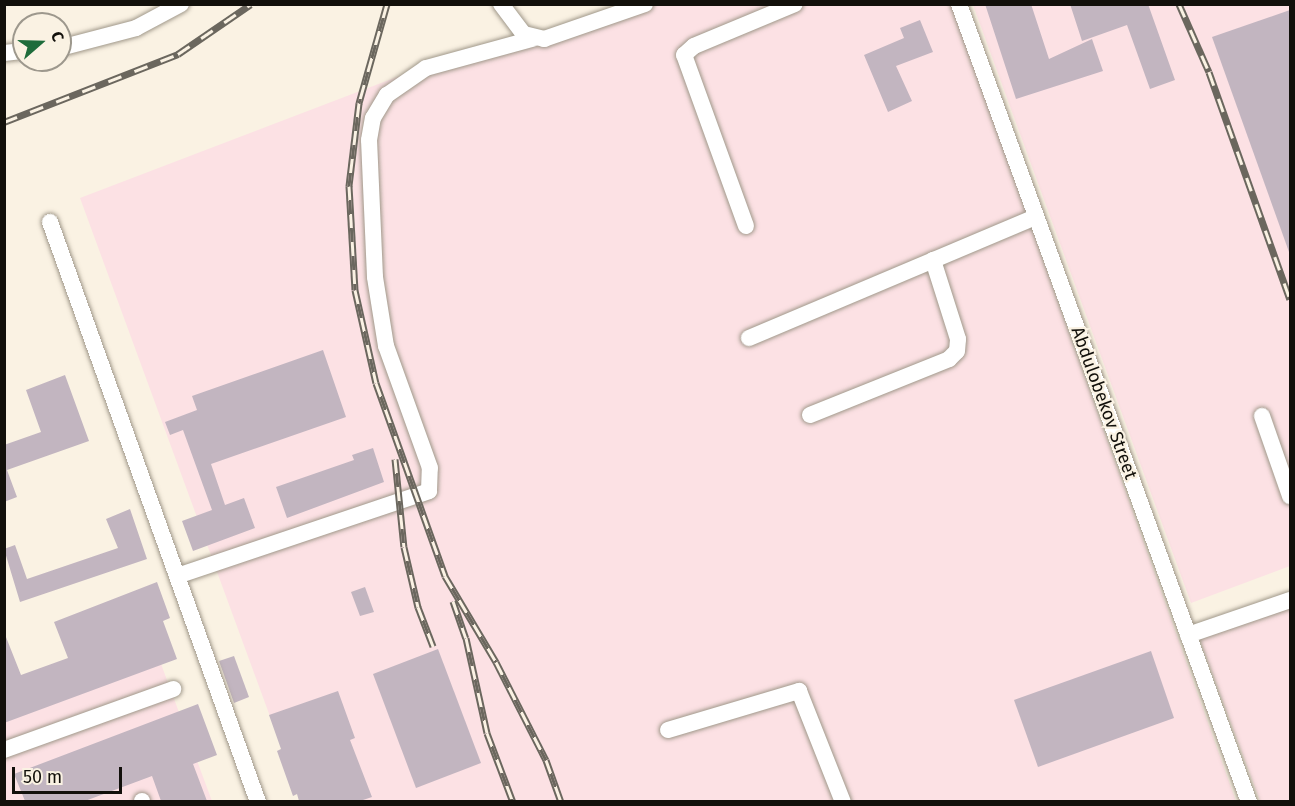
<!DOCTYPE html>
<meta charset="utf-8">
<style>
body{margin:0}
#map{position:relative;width:1295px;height:806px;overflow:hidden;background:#faf2e3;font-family:"Fira Sans",sans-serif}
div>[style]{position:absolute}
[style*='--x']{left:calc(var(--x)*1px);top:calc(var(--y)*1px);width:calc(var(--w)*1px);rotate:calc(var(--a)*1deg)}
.industrial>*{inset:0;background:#fce1e4}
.building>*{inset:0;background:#c2b5c0}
.roads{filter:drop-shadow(0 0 2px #a0988a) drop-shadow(0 0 2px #a0988a)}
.minor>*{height:16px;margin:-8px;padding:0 8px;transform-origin:8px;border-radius:8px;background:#fff}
.rail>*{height:7px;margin-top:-3.5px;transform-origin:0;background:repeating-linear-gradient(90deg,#faf2e3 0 14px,#6b675e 0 28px);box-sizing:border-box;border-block:2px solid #6b675e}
span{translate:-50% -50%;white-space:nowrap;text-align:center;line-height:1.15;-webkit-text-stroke:4.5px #faf2e3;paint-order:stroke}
.street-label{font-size:18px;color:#12100b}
.frame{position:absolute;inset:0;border:6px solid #12100b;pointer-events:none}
.north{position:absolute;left:12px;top:12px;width:60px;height:60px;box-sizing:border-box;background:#faf2e3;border:2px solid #9d988d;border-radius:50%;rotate:70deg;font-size:16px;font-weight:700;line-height:24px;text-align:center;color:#12100b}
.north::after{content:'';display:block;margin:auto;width:21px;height:27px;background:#1e6c3b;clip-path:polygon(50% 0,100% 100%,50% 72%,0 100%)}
.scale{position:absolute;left:12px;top:767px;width:110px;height:27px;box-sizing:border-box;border:3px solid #12100b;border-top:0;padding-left:8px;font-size:18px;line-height:21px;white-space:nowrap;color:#12100b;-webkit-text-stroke:4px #faf2e3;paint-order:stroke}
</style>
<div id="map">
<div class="industrial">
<div style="clip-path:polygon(649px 5px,952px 5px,1236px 801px,301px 801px,80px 198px,457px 54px)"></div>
<div style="clip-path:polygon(973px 5px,1290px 5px,1290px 566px,1191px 603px)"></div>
<div style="clip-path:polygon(1290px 594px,1290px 801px,1260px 801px,1197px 632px)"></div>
<div style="clip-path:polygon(151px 637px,212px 801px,5px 802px,5px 694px)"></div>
</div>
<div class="building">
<div style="clip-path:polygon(985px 4px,1031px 4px,1049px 59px,1092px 39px,1103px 71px,1016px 99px)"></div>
<div style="clip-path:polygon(1070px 4px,1148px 4px,1175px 80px,1150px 89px,1127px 25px,1082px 41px)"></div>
<div style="clip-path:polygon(1290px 10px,1290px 252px,1289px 252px,1212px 37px)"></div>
<div style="clip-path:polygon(920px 20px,933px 52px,896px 66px,912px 101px,888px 112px,864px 55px,904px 38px,900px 28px)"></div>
<div style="clip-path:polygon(323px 350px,346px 417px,211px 464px,225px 505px,244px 498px,255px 528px,193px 551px,182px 521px,212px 510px,183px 430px,170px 435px,165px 422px,197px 410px,192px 396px)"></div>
<div style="clip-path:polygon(65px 375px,89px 441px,7px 470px,17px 497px,4px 502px,4px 445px,41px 432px,26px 390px)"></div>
<div style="clip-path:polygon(373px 448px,384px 482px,287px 518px,276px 487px,354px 460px,352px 455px)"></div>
<div style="clip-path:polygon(130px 509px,147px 559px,20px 602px,4px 549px,15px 545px,27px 579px,118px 548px,106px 519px)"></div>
<div style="clip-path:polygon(157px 582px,170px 618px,163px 621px,177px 659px,4px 723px,4px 632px,21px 675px,68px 658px,54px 622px)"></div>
<div style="clip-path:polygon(365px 587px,374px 612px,360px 616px,351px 592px)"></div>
<div style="clip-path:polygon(438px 649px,481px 763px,416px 788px,373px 674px)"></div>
<div style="clip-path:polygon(1151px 651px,1174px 718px,1038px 767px,1014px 700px)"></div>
<div style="clip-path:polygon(234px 656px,249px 697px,234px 703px,219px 661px)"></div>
<div style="clip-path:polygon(338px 691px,355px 738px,350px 740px,372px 797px,360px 801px,299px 801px,297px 794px,293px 796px,277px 751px,281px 749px,269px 715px)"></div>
<div style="clip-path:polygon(198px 704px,217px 755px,193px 764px,207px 801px,161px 801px,152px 776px,85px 801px,25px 801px,14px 774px)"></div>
</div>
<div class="roads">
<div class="minor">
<div style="--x:501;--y:4;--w:38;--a:53"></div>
<div style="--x:524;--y:34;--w:21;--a:14"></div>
<div style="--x:544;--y:39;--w:107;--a:-19.1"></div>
<div style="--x:959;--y:4;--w:849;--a:70.03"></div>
<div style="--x:60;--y:48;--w:79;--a:-14.7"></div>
<div style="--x:136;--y:28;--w:51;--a:-28.1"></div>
<div style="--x:4;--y:53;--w:20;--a:-6"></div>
<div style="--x:50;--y:222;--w:616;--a:70.27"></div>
<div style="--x:746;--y:226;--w:182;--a:-109.9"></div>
<div style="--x:684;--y:55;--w:13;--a:-42"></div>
<div style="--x:694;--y:46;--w:109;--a:-22.6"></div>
<div style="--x:749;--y:338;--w:311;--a:-22.9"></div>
<div style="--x:810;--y:415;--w:150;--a:-21.9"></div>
<div style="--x:949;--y:359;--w:11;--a:-45"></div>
<div style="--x:957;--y:351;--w:12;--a:-85"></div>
<div style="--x:958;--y:339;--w:83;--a:-107.6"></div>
<div style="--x:1262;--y:416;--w:85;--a:70.7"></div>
<div style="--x:177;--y:576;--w:266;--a:-18.6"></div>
<div style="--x:429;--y:491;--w:23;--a:-88"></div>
<div style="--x:430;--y:468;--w:130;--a:-109.8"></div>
<div style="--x:386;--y:346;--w:70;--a:-99.1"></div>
<div style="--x:375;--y:277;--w:137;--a:-92.5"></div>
<div style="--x:369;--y:140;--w:22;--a:-80"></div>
<div style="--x:373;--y:118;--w:27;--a:-59"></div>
<div style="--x:387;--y:95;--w:47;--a:-34.7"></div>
<div style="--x:426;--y:68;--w:110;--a:-15.3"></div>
<div style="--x:1188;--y:635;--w:108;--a:-18.9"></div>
<div style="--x:668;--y:730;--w:137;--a:-16.6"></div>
<div style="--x:799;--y:691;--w:119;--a:68.4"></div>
<div style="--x:4;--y:750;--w:180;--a:-19.8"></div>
<div style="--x:142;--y:801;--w:1;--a:90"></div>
</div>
</div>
<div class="rail">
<div style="--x:387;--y:4;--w:103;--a:105.8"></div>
<div style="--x:359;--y:103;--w:84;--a:96.9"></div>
<div style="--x:349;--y:186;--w:104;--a:86.7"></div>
<div style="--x:355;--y:290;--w:95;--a:77.3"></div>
<div style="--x:376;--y:383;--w:205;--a:70.3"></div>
<div style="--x:445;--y:576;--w:100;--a:59.3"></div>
<div style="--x:496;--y:662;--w:110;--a:63"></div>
<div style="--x:546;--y:760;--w:45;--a:70.3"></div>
<div style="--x:1179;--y:4;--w:74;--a:66.2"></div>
<div style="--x:1209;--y:72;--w:241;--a:70.4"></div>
<div style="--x:4;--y:122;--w:187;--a:-21.3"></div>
<div style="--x:178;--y:54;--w:88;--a:-34.4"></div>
<div style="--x:395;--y:459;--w:88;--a:84.2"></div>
<div style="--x:404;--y:547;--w:62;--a:76.9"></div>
<div style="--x:418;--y:607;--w:42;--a:69"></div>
<div style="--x:453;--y:601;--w:39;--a:71"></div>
<div style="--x:466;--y:638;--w:97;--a:77.5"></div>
<div style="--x:487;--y:733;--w:74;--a:69.4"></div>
</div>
<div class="street-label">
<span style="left:1104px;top:403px;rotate:70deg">Abdulobekov Street</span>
</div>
<div class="frame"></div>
<div class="north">С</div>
<div class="scale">50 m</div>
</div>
